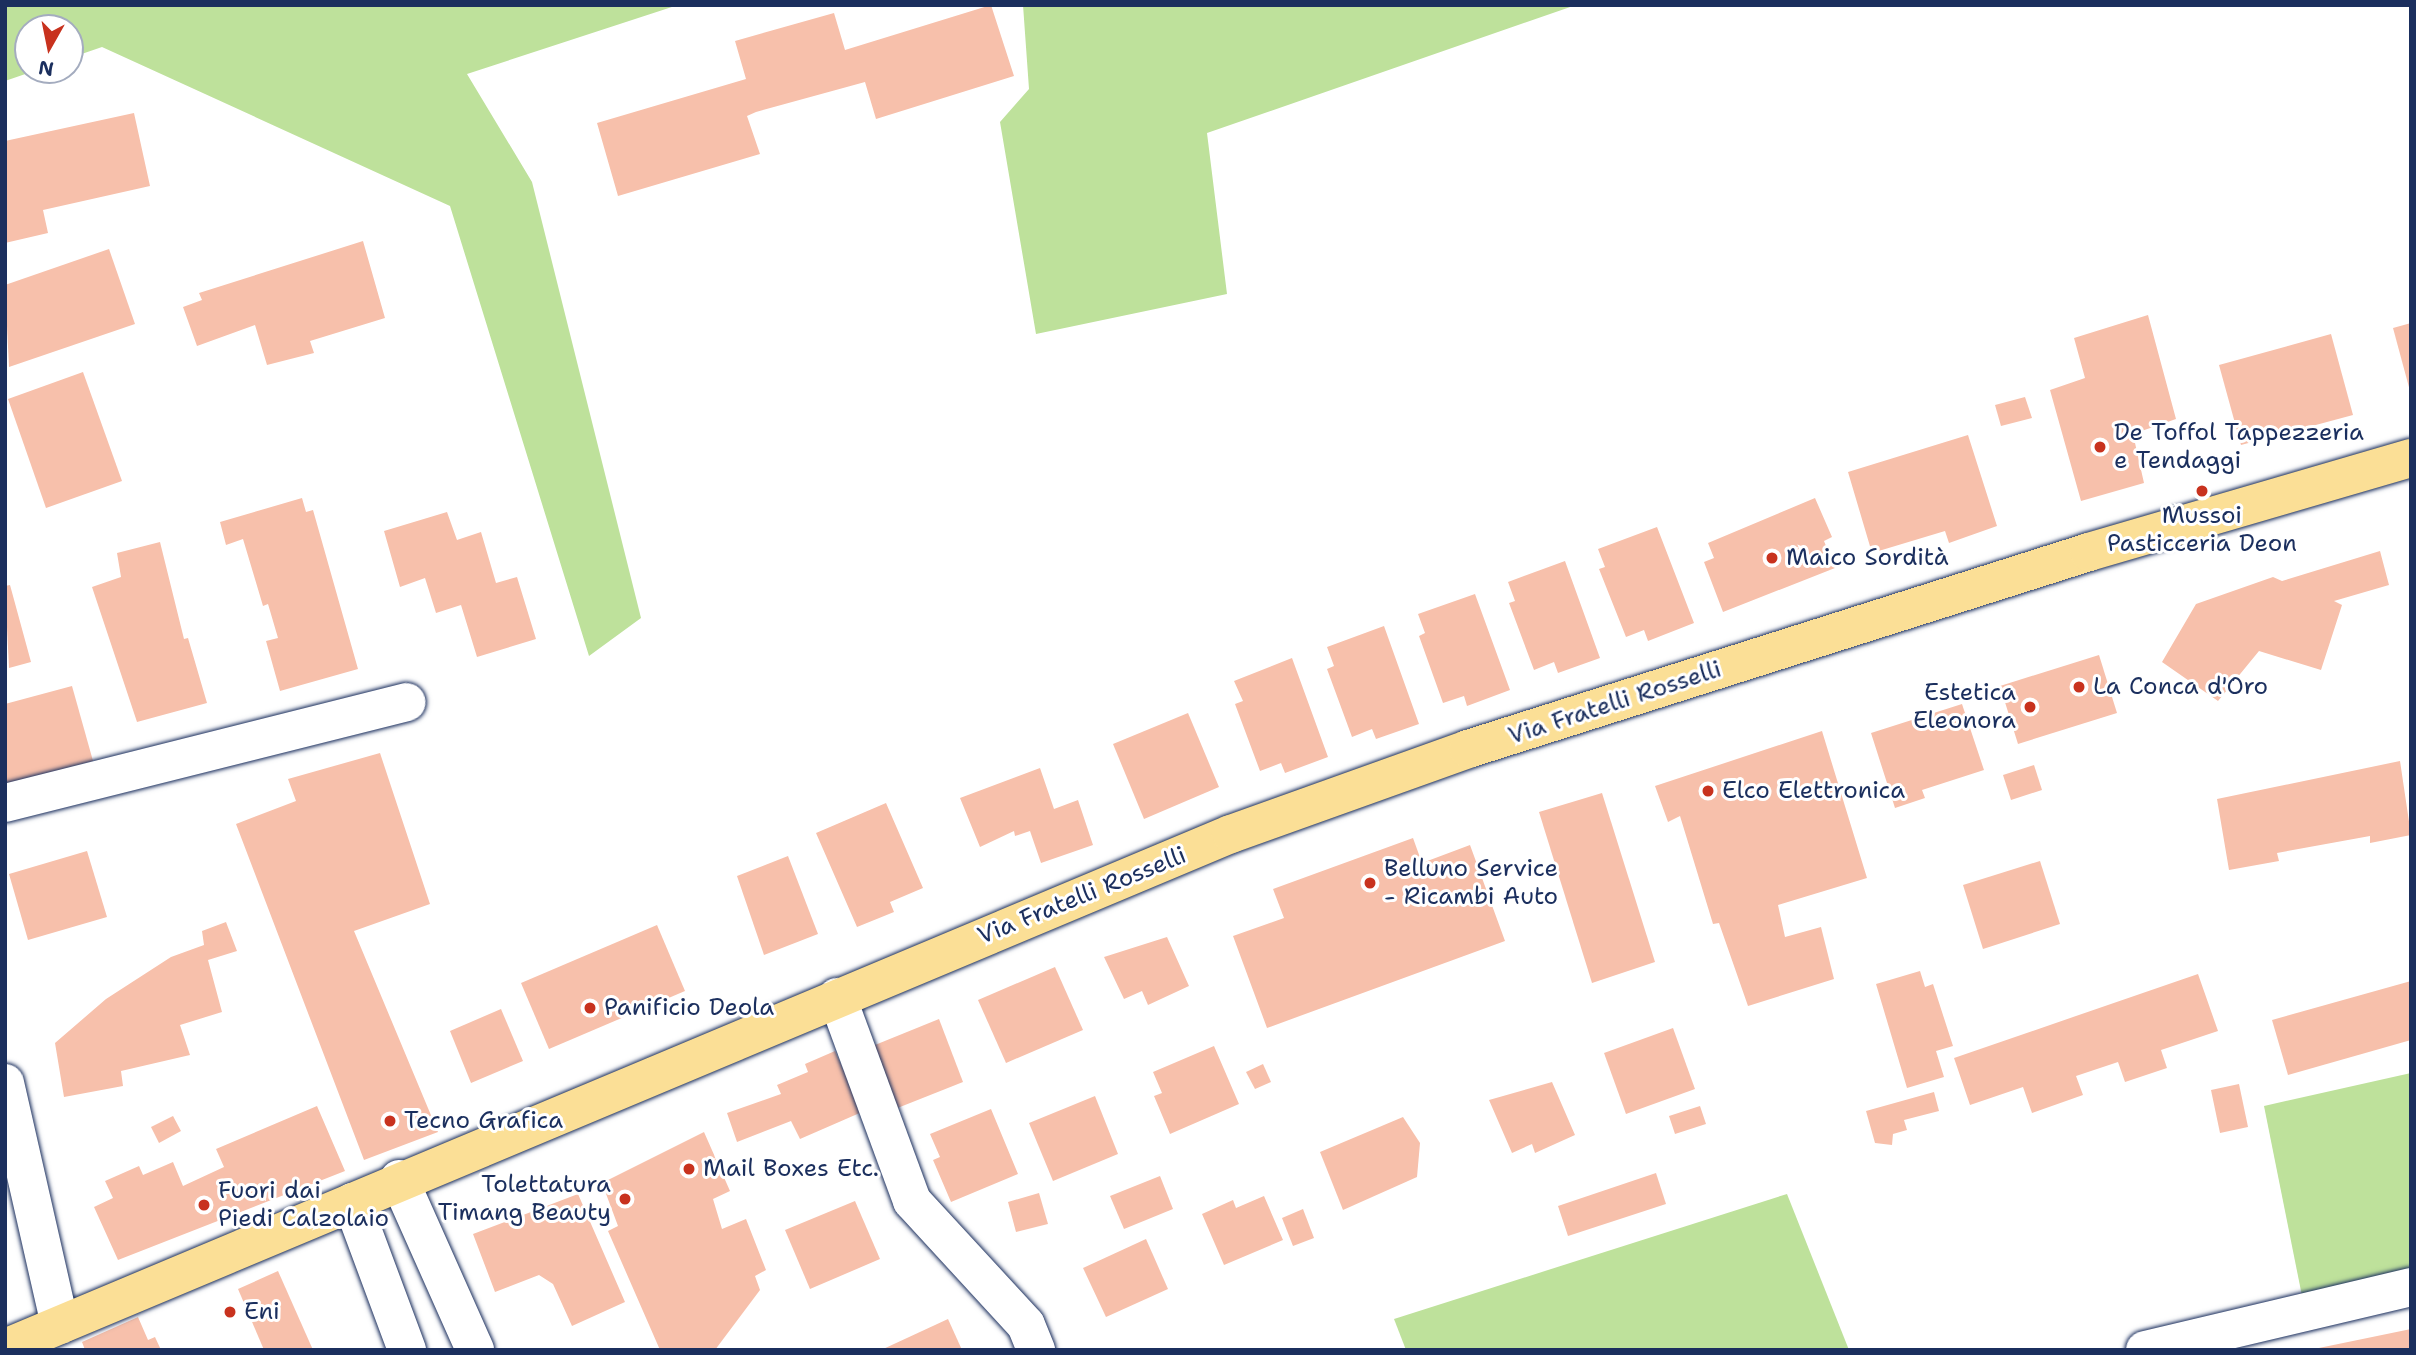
<!DOCTYPE html>
<meta charset="utf-8">
<style>
body{margin:0}
#map{position:relative;width:2416px;height:1355px;overflow:hidden;background:#fff;font-family:"Shantell Sans",sans-serif}
div>[style]{position:absolute}
[style*='--x']{left:calc(var(--x)*1px);top:calc(var(--y)*1px);width:calc(var(--w)*1px);rotate:calc(var(--a)*1deg)}
.green>*{inset:0;background:#bee19b}
.building>*{inset:0;background:#f7c0ab}
.roads{filter:drop-shadow(0 0 2px #1b2f5e) drop-shadow(0 0 2px #1b2f5e)}
.street>*{height:38px;margin:-19px;padding:0 19px;transform-origin:19px;border-radius:19px;background:#fff}
.primary>*{height:38px;margin:-19px;padding:0 19px;transform-origin:19px;border-radius:19px;background:#fbdf96}
.dots>*{width:19px;height:19px;translate:-50% -50%;box-sizing:border-box;border:4px solid #fff;border-radius:50%}
span{translate:-50% -50%;white-space:nowrap;text-align:center;line-height:1.15;-webkit-text-stroke:6px #fff;paint-order:stroke}
.poi-label{font-size:24px;color:#1b2f5e}
.left{translate:0 -50%;text-align:left}
.right{translate:-100% -50%;text-align:right}
.street-label{font-size:24px;color:#1b2f5e}
.frame{position:absolute;inset:0;border:7px solid #1b2f5e;pointer-events:none}
.north{position:absolute;left:14px;top:14px;width:70px;height:70px;box-sizing:border-box;background:#fff;border:2px solid #a4acbf;border-radius:50%;rotate:189deg;font-size:19px;font-weight:700;line-height:28px;text-align:center;color:#1b2f5e}
.north::after{content:'';display:block;margin:auto;width:24px;height:32px;background:#c8321e;clip-path:polygon(50% 0,100% 100%,50% 72%,0 100%)}
</style>
<div id="map">
<div class="green">
<div style="clip-path:polygon(5px 5px,678px 5px,467px 74px,532px 182px,641px 618px,589px 656px,450px 206px,102px 47px,70px 58px,70px 28px,28px 28px,28px 70px,37px 70px,5px 81px)"></div>
<div style="clip-path:polygon(1023px 5px,1576px 5px,1207px 133px,1227px 294px,1036px 334px,1000px 122px,1029px 89px)"></div>
<div style="clip-path:polygon(2411px 1073px,2411px 1284px,2304px 1306px,2264px 1106px)"></div>
<div style="clip-path:polygon(1787px 1194px,1849px 1350px,1406px 1350px,1394px 1319px)"></div>
</div>
<div class="building">
<div style="clip-path:polygon(991px 5px,1014px 76px,876px 119px,865px 82px,756px 112px,747px 116px,760px 154px,618px 196px,597px 123px,746px 79px,735px 41px,834px 13px,845px 50px)"></div>
<div style="clip-path:polygon(134px 113px,150px 186px,43px 210px,48px 233px,5px 243px,5px 141px)"></div>
<div style="clip-path:polygon(363px 241px,385px 318px,310px 341px,314px 353px,267px 365px,255px 325px,197px 346px,183px 307px,202px 300px,199px 293px)"></div>
<div style="clip-path:polygon(109px 249px,135px 324px,9px 367px,5px 285px)"></div>
<div style="clip-path:polygon(2148px 315px,2176px 419px,2133px 434px,2144px 483px,2081px 501px,2050px 390px,2085px 378px,2074px 338px)"></div>
<div style="clip-path:polygon(2411px 323px,2411px 391px,2410px 391px,2393px 328px)"></div>
<div style="clip-path:polygon(2331px 334px,2353px 415px,2241px 445px,2219px 365px)"></div>
<div style="clip-path:polygon(83px 372px,122px 481px,46px 508px,8px 399px)"></div>
<div style="clip-path:polygon(2025px 397px,2032px 418px,2001px 426px,1995px 405px)"></div>
<div style="clip-path:polygon(1968px 435px,1997px 526px,1949px 543px,1945px 531px,1872px 553px,1848px 472px)"></div>
<div style="clip-path:polygon(302px 498px,306px 512px,313px 510px,358px 669px,280px 691px,266px 641px,278px 638px,268px 604px,263px 606px,243px 539px,226px 545px,220px 522px)"></div>
<div style="clip-path:polygon(1815px 498px,1832px 537px,1824px 541px,1835px 568px,1723px 612px,1704px 562px,1714px 558px,1708px 543px)"></div>
<div style="clip-path:polygon(447px 512px,457px 540px,481px 532px,496px 583px,517px 577px,536px 639px,477px 657px,461px 605px,436px 613px,425px 578px,400px 587px,384px 531px)"></div>
<div style="clip-path:polygon(1657px 527px,1694px 623px,1648px 641px,1644px 630px,1626px 637px,1599px 569px,1605px 567px,1598px 549px)"></div>
<div style="clip-path:polygon(160px 542px,184px 639px,188px 638px,207px 703px,137px 722px,92px 587px,121px 577px,117px 553px)"></div>
<div style="clip-path:polygon(2380px 551px,2389px 585px,2334px 601px,2342px 605px,2321px 670px,2259px 651px,2218px 701px,2162px 662px,2196px 604px,2273px 577px,2282px 581px)"></div>
<div style="clip-path:polygon(1565px 561px,1600px 658px,1558px 673px,1554px 662px,1534px 670px,1509px 603px,1515px 601px,1508px 582px)"></div>
<div style="clip-path:polygon(10px 585px,31px 662px,9px 668px,5px 586px)"></div>
<div style="clip-path:polygon(1475px 594px,1510px 690px,1467px 706px,1464px 696px,1443px 703px,1419px 636px,1425px 633px,1418px 614px)"></div>
<div style="clip-path:polygon(1384px 626px,1419px 724px,1376px 739px,1372px 729px,1352px 737px,1327px 669px,1334px 666px,1327px 647px)"></div>
<div style="clip-path:polygon(2099px 655px,2117px 713px,2018px 744px,2000px 686px)"></div>
<div style="clip-path:polygon(1292px 658px,1328px 757px,1285px 773px,1281px 763px,1260px 771px,1235px 704px,1243px 701px,1234px 681px)"></div>
<div style="clip-path:polygon(72px 686px,93px 761px,5px 785px,5px 704px)"></div>
<div style="clip-path:polygon(1962px 704px,1984px 770px,1922px 790px,1925px 798px,1895px 808px,1871px 733px)"></div>
<div style="clip-path:polygon(1188px 713px,1219px 787px,1144px 819px,1113px 744px)"></div>
<div style="clip-path:polygon(1822px 731px,1867px 878px,1778px 905px,1785px 937px,1821px 927px,1834px 979px,1748px 1006px,1719px 923px,1713px 924px,1680px 816px,1668px 822px,1655px 786px)"></div>
<div style="clip-path:polygon(380px 753px,430px 904px,354px 931px,438px 1132px,364px 1160px,236px 824px,296px 801px,288px 779px)"></div>
<div style="clip-path:polygon(2400px 761px,2411px 835px,2370px 843px,2370px 836px,2277px 853px,2279px 861px,2229px 870px,2217px 799px)"></div>
<div style="clip-path:polygon(2034px 765px,2042px 790px,2011px 800px,2003px 775px)"></div>
<div style="clip-path:polygon(1040px 768px,1054px 809px,1078px 800px,1093px 845px,1041px 863px,1030px 831px,1015px 836px,1014px 831px,980px 847px,960px 798px)"></div>
<div style="clip-path:polygon(1602px 793px,1655px 962px,1592px 983px,1539px 812px)"></div>
<div style="clip-path:polygon(886px 803px,923px 888px,890px 902px,894px 912px,857px 927px,816px 833px)"></div>
<div style="clip-path:polygon(1413px 838px,1422px 863px,1470px 845px,1505px 941px,1267px 1028px,1233px 936px,1284px 918px,1273px 889px)"></div>
<div style="clip-path:polygon(87px 851px,107px 917px,28px 940px,9px 874px)"></div>
<div style="clip-path:polygon(788px 856px,818px 934px,764px 955px,737px 876px)"></div>
<div style="clip-path:polygon(2040px 861px,2060px 924px,1983px 949px,1963px 885px)"></div>
<div style="clip-path:polygon(226px 922px,237px 951px,208px 960px,222px 1012px,180px 1025px,190px 1055px,121px 1071px,123px 1086px,64px 1097px,55px 1043px,106px 999px,171px 957px,204px 945px,202px 931px)"></div>
<div style="clip-path:polygon(657px 925px,685px 991px,549px 1049px,521px 983px)"></div>
<div style="clip-path:polygon(1167px 937px,1189px 986px,1148px 1005px,1142px 991px,1124px 999px,1104px 957px)"></div>
<div style="clip-path:polygon(1055px 967px,1083px 1030px,1006px 1063px,978px 1000px)"></div>
<div style="clip-path:polygon(1920px 971px,1925px 987px,1933px 984px,1953px 1046px,1936px 1051px,1944px 1077px,1907px 1088px,1876px 984px)"></div>
<div style="clip-path:polygon(2198px 974px,2218px 1031px,2161px 1050px,2167px 1068px,2125px 1082px,2118px 1062px,2076px 1076px,2083px 1095px,2032px 1113px,2023px 1087px,1970px 1105px,1954px 1058px)"></div>
<div style="clip-path:polygon(2411px 981px,2411px 1040px,2288px 1075px,2272px 1020px)"></div>
<div style="clip-path:polygon(501px 1009px,523px 1061px,471px 1083px,450px 1031px)"></div>
<div style="clip-path:polygon(939px 1019px,963px 1082px,895px 1109px,870px 1047px)"></div>
<div style="clip-path:polygon(1673px 1028px,1695px 1089px,1626px 1114px,1604px 1053px)"></div>
<div style="clip-path:polygon(1214px 1046px,1239px 1104px,1170px 1134px,1154px 1096px,1162px 1093px,1153px 1072px)"></div>
<div style="clip-path:polygon(835px 1051px,862px 1112px,800px 1139px,791px 1121px,737px 1142px,727px 1113px,781px 1094px,777px 1085px,808px 1072px,805px 1064px)"></div>
<div style="clip-path:polygon(1263px 1064px,1271px 1082px,1255px 1089px,1246px 1072px)"></div>
<div style="clip-path:polygon(1552px 1082px,1575px 1135px,1535px 1153px,1532px 1144px,1512px 1153px,1489px 1100px)"></div>
<div style="clip-path:polygon(2239px 1084px,2248px 1127px,2220px 1133px,2211px 1090px)"></div>
<div style="clip-path:polygon(1934px 1092px,1939px 1111px,1904px 1120px,1907px 1130px,1893px 1134px,1892px 1145px,1875px 1143px,1866px 1111px)"></div>
<div style="clip-path:polygon(1095px 1096px,1118px 1154px,1053px 1181px,1029px 1123px)"></div>
<div style="clip-path:polygon(317px 1106px,345px 1171px,118px 1260px,94px 1207px,113px 1198px,105px 1181px,139px 1166px,143px 1175px,173px 1162px,183px 1186px,224px 1167px,216px 1149px)"></div>
<div style="clip-path:polygon(1700px 1106px,1706px 1124px,1675px 1134px,1669px 1116px)"></div>
<div style="clip-path:polygon(991px 1109px,1018px 1174px,951px 1202px,933px 1160px,940px 1157px,930px 1134px)"></div>
<div style="clip-path:polygon(173px 1116px,181px 1131px,159px 1143px,151px 1127px)"></div>
<div style="clip-path:polygon(1403px 1117px,1420px 1143px,1417px 1177px,1343px 1210px,1320px 1152px)"></div>
<div style="clip-path:polygon(704px 1132px,730px 1191px,713px 1199px,722px 1229px,746px 1219px,766px 1270px,755px 1276px,760px 1290px,715px 1350px,660px 1350px,608px 1231px,618px 1226px,602px 1183px)"></div>
<div style="clip-path:polygon(1656px 1173px,1666px 1204px,1568px 1236px,1558px 1206px)"></div>
<div style="clip-path:polygon(1160px 1176px,1173px 1209px,1124px 1229px,1110px 1196px)"></div>
<div style="clip-path:polygon(1039px 1193px,1048px 1224px,1016px 1232px,1008px 1202px)"></div>
<div style="clip-path:polygon(578px 1194px,625px 1302px,572px 1326px,553px 1284px,539px 1275px,495px 1292px,473px 1234px)"></div>
<div style="clip-path:polygon(1264px 1196px,1283px 1240px,1224px 1265px,1202px 1214px,1233px 1200px,1236px 1208px)"></div>
<div style="clip-path:polygon(855px 1201px,880px 1259px,810px 1289px,785px 1230px)"></div>
<div style="clip-path:polygon(1303px 1209px,1314px 1238px,1293px 1246px,1282px 1218px)"></div>
<div style="clip-path:polygon(1146px 1239px,1168px 1289px,1106px 1317px,1083px 1268px)"></div>
<div style="clip-path:polygon(278px 1271px,313px 1350px,264px 1350px,238px 1289px)"></div>
<div style="clip-path:polygon(138px 1317px,148px 1340px,155px 1337px,161px 1350px,85px 1350px,82px 1342px)"></div>
<div style="clip-path:polygon(948px 1319px,962px 1350px,881px 1350px)"></div>
<div style="clip-path:polygon(2411px 1329px,2411px 1350px,2314px 1350px,2314px 1349px)"></div>
</div>
<div class="roads">
<div class="street">
<div style="--x:5;--y:803;--w:414;--a:-14.1"></div>
<div style="--x:837;--y:997;--w:217;--a:69.8"></div>
<div style="--x:912;--y:1201;--w:168;--a:47.4"></div>
<div style="--x:1026;--y:1325;--w:27;--a:68"></div>
<div style="--x:5;--y:1083;--w:248;--a:77.2"></div>
<div style="--x:399;--y:1179;--w:187;--a:66"></div>
<div style="--x:352;--y:1202;--w:158;--a:69.6"></div>
<div style="--x:2145;--y:1350;--w:273;--a:-13.3"></div>
</div>
<div class="primary">
<div style="--x:5;--y:1348;--w:1329;--a:-22.75"></div>
<div style="--x:1231;--y:834;--w:252;--a:-19.7"></div>
<div style="--x:1468;--y:749;--w:651;--a:-17.6"></div>
<div style="--x:2089;--y:552;--w:335;--a:-16.3"></div>
</div>
</div>
<div class="dots">
<div style="left:2100px;top:447px;background:#c8321e"></div>
<div style="left:2202px;top:491px;background:#c8321e"></div>
<div style="left:1772px;top:558px;background:#c8321e"></div>
<div style="left:2079px;top:687px;background:#c8321e"></div>
<div style="left:2030px;top:707px;background:#c8321e"></div>
<div style="left:1708px;top:791px;background:#c8321e"></div>
<div style="left:1370px;top:883px;background:#c8321e"></div>
<div style="left:590px;top:1008px;background:#c8321e"></div>
<div style="left:390px;top:1121px;background:#c8321e"></div>
<div style="left:689px;top:1169px;background:#c8321e"></div>
<div style="left:625px;top:1199px;background:#c8321e"></div>
<div style="left:204px;top:1205px;background:#c8321e"></div>
<div style="left:230px;top:1312px;background:#c8321e"></div>
</div>
<div class="poi-label">
<span class="left" style="left:2114px;top:447px">De Toffol Tappezzeria<br>e Tendaggi</span>
<span style="left:2202px;top:530px">Mussoi<br>Pasticceria Deon</span>
<span class="left" style="left:1786px;top:558px">Maico Sordità</span>
<span class="left" style="left:2093px;top:687px">La Conca d'Oro</span>
<span class="right" style="left:2016px;top:707px">Estetica<br>Eleonora</span>
<span class="left" style="left:1722px;top:791px">Elco Elettronica</span>
<span class="left" style="left:1384px;top:883px">Belluno Service<br>- Ricambi Auto</span>
<span class="left" style="left:604px;top:1008px">Panificio Deola</span>
<span class="left" style="left:404px;top:1121px">Tecno Grafica</span>
<span class="left" style="left:703px;top:1169px">Mail Boxes Etc.</span>
<span class="right" style="left:611px;top:1199px">Tolettatura<br>Timang Beauty</span>
<span class="left" style="left:218px;top:1205px">Fuori dai<br>Piedi Calzolaio</span>
<span class="left" style="left:244px;top:1312px">Eni</span>
</div>
<div class="street-label">
<span style="left:1615px;top:703px;rotate:-18deg">Via Fratelli Rosselli</span>
<span style="left:1082px;top:896px;rotate:-22deg">Via Fratelli Rosselli</span>
</div>
<div class="frame"></div>
<div class="north">N</div>
</div>
